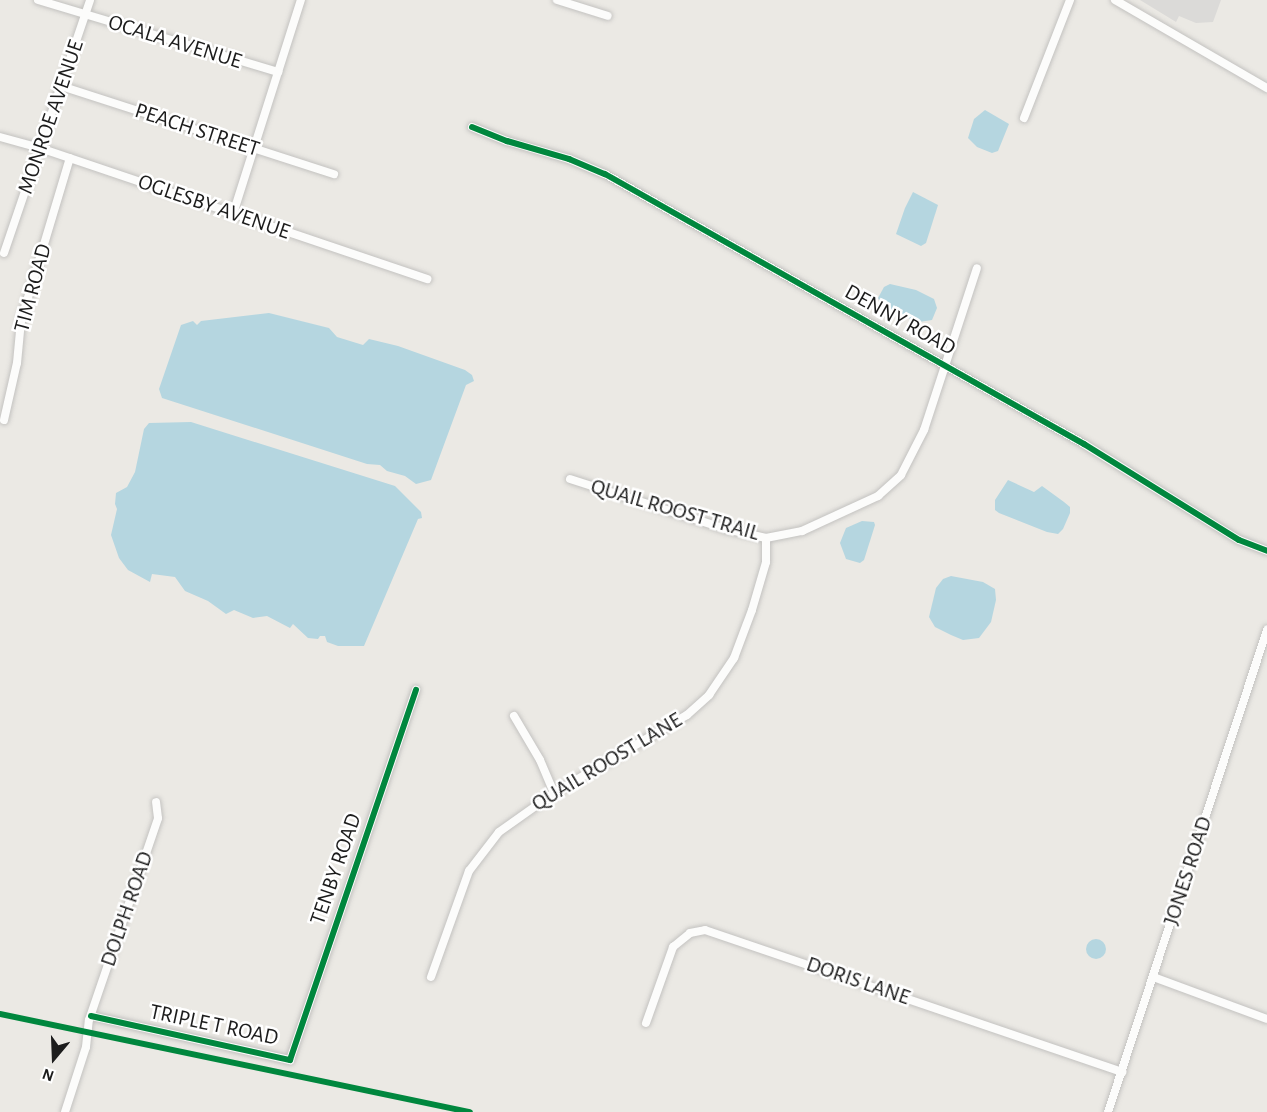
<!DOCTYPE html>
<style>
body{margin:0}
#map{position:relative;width:1267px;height:1112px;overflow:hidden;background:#ebe9e4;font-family:"Alegreya Sans",sans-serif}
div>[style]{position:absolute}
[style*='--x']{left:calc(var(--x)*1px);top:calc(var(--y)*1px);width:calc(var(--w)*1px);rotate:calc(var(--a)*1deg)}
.parking>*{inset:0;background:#dbdad8}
.water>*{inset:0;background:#b5d6e0}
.round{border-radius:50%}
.roads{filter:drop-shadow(0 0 2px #c3c2c0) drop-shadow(0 0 2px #c3c2c0)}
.minor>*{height:8px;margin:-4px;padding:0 4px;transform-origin:4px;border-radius:4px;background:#fcfcfb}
.cycleway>*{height:6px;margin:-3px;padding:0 3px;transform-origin:3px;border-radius:3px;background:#00873e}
span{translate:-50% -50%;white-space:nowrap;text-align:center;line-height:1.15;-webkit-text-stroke:5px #fff;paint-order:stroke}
.street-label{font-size:22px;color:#1c1c1c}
.north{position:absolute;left:24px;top:1028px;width:60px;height:60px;-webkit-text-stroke:4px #fff;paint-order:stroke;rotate:199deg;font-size:16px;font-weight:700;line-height:24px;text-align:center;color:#1c1c1c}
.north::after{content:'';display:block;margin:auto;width:21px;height:27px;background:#1c1c1c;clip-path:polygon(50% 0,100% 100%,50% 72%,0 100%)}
</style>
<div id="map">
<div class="parking">
<div style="clip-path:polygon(1140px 0,1221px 0,1213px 22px,1196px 23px,1179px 16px,1176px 22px)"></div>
</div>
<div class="water">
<div style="clip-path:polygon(985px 110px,1009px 124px,998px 151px,992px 153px,977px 147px,968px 138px,974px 119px)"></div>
<div style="clip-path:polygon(913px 192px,938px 205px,926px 243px,921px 246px,896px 234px,905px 208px)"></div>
<div style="clip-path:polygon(890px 284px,916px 290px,934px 299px,937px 308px,932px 320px,919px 322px,884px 309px,878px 298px,884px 287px)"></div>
<div style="clip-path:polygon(269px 313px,329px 328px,337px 337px,363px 345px,369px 339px,398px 346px,465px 370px,472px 375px,474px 381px,466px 385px,431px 480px,416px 484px,405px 476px,387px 471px,380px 465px,367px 464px,162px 398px,159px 389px,181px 325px,193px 321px,197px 325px,201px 321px)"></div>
<div style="clip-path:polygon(191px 422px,395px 486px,421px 512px,422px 518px,418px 519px,364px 646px,338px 646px,327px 642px,325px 636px,320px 636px,318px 639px,308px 638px,293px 624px,290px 628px,267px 616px,253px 618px,234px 610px,226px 614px,208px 601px,185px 591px,175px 577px,152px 574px,150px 582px,128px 570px,119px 558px,111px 535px,117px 509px,115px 504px,116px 493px,127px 487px,135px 472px,144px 429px,149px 423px)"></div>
<div style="clip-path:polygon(1008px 480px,1034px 492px,1042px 486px,1064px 502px,1070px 507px,1070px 513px,1063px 529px,1058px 534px,1047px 532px,999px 513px,995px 510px,995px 500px)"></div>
<div style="clip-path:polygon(862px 521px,874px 522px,875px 525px,864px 560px,860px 563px,846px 559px,840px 543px,846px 528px)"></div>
<div style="clip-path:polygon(951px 576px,983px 582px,995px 589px,996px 600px,991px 622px,979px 638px,963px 640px,951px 635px,935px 627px,929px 617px,936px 588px,943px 579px)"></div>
<div class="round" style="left:1086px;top:939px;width:20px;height:20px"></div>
</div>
<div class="roads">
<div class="minor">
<div style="--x:38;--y:0;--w:251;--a:16.7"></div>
<div style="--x:557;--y:0;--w:53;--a:17.4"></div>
<div style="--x:1115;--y:0;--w:176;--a:30.1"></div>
<div style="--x:61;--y:86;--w:287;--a:17.9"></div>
<div style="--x:1024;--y:118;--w:127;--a:-68.7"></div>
<div style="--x:472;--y:127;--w:38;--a:22"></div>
<div style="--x:507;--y:141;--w:65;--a:16.2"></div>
<div style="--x:569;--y:159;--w:39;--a:23"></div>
<div style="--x:605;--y:174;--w:550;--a:29.41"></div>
<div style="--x:1084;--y:444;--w:182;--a:31.8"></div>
<div style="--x:1239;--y:540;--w:30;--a:21"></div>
<div style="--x:0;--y:137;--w:41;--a:15.4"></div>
<div style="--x:40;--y:148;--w:409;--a:18.7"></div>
<div style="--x:233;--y:214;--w:225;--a:-72.4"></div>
<div style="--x:4;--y:253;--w:267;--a:-71.2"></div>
<div style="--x:4;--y:420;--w:58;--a:-77.2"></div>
<div style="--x:17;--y:363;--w:42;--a:-84.6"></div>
<div style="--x:21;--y:321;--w:170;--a:-73.3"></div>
<div style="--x:570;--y:479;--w:164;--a:17.8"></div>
<div style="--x:726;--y:529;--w:41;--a:12.7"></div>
<div style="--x:766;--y:538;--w:37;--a:-11"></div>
<div style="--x:802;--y:531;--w:84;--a:-24.7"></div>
<div style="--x:878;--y:496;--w:31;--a:-42"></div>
<div style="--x:901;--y:475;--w:51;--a:-62.9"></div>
<div style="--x:924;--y:430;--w:170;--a:-71.9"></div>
<div style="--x:514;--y:716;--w:51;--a:59.4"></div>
<div style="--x:540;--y:760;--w:36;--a:67"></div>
<div style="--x:431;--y:977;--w:113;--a:-70.3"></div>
<div style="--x:469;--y:871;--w:49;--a:-52.4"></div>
<div style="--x:499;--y:832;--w:67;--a:-35.3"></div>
<div style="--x:554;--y:793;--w:154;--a:-30.4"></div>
<div style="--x:687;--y:715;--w:30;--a:-42"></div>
<div style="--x:709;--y:695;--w:45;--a:-56"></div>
<div style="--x:734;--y:658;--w:51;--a:-69.4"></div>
<div style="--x:752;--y:610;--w:50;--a:-73.7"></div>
<div style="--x:766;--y:562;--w:24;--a:-90"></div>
<div style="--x:1153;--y:977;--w:121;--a:20.2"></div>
<div style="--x:91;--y:1016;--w:204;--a:12.5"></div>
<div style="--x:290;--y:1060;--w:391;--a:-71.2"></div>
<div style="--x:646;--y:1023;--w:81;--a:-70.4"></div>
<div style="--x:673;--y:947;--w:22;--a:-39"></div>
<div style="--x:690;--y:933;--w:15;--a:-11"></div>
<div style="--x:705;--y:930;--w:441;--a:18.8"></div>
<div style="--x:65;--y:1112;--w:68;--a:-72.1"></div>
<div style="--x:86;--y:1047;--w:27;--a:-84"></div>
<div style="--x:89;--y:1020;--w:213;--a:-71.1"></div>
<div style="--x:158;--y:818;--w:16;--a:-97"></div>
<div style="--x:1108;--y:1112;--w:508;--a:-71.74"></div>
</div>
</div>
<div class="cycleway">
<div style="--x:472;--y:127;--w:38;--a:22"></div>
<div style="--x:507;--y:141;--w:65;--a:16.2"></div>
<div style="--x:569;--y:159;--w:39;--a:23"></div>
<div style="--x:605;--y:174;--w:550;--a:29.41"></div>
<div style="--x:1084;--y:444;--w:182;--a:31.8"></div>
<div style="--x:1239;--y:540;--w:30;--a:21"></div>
<div style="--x:0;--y:1014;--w:480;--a:11.8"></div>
<div style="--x:91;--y:1016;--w:204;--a:12.5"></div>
<div style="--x:290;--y:1060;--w:391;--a:-71.2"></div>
</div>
<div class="street-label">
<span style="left:175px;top:42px;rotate:17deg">OCALA AVENUE</span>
<span style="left:51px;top:117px;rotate:-71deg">MONROE AVENUE</span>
<span style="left:197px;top:130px;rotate:18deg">PEACH STREET</span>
<span style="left:214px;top:207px;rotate:19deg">OGLESBY AVENUE</span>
<span style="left:33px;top:288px;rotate:-75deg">TIM ROAD</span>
<span style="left:900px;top:320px;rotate:29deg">DENNY ROAD</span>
<span style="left:675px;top:510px;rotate:16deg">QUAIL ROOST TRAIL</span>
<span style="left:607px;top:762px;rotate:-31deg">QUAIL ROOST LANE</span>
<span style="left:336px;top:869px;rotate:-71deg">TENBY ROAD</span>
<span style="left:1188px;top:871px;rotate:-72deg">JONES ROAD</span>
<span style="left:127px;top:909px;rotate:-71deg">DOLPH ROAD</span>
<span style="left:858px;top:981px;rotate:19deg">DORIS LANE</span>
<span style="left:214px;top:1025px;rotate:12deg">TRIPLE T ROAD</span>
</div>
<div class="north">N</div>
</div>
